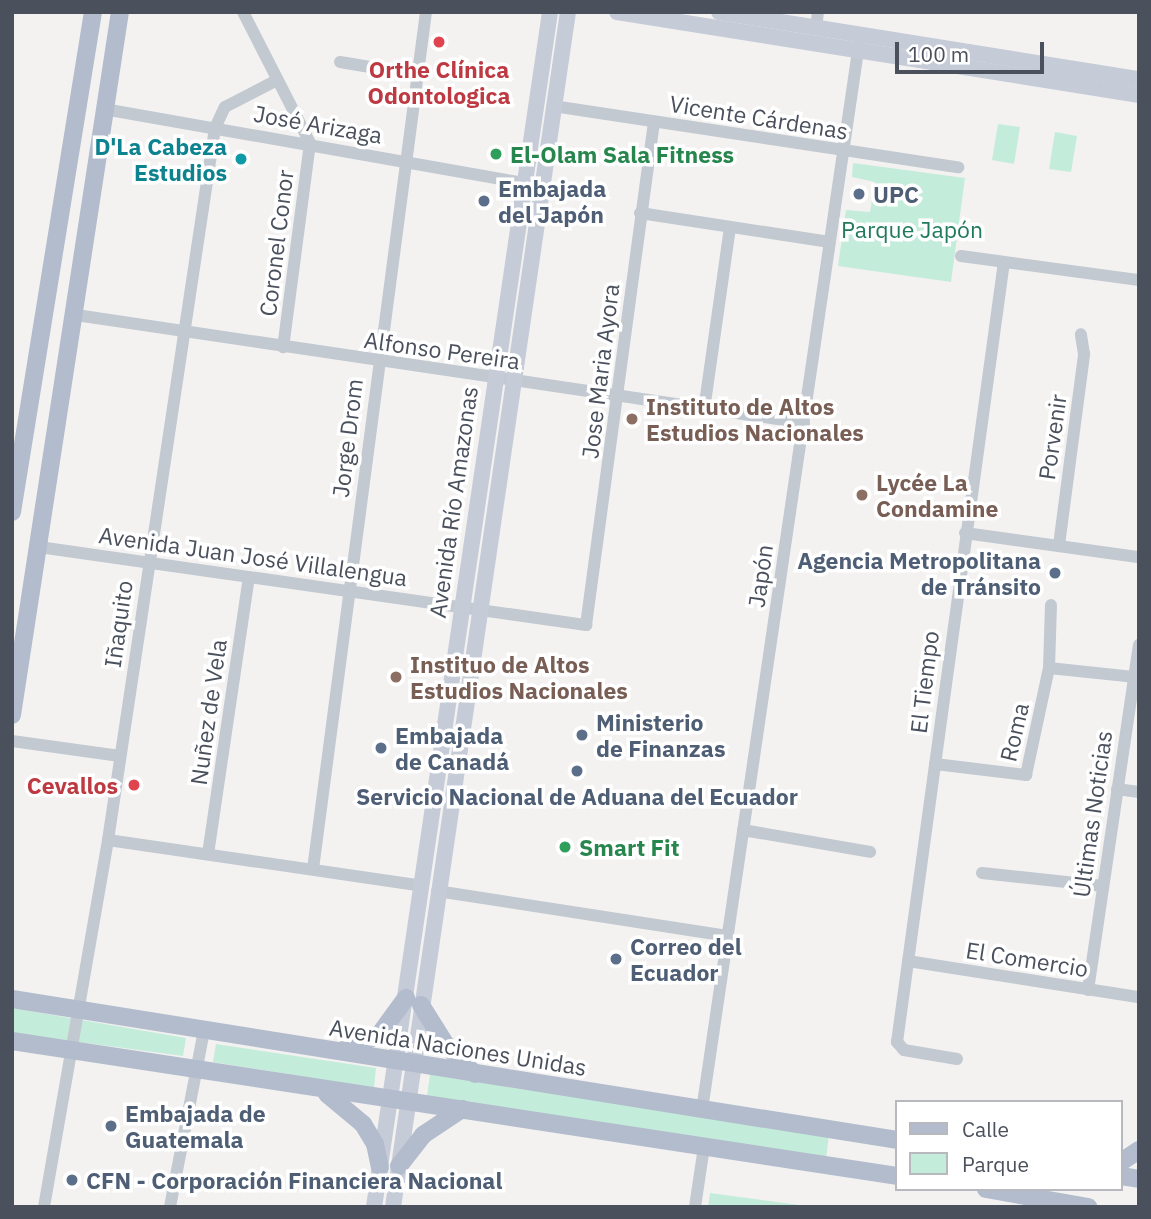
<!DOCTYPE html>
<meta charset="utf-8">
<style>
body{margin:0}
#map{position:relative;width:1151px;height:1219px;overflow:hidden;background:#f3f2f1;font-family:"IBM Plex Sans",sans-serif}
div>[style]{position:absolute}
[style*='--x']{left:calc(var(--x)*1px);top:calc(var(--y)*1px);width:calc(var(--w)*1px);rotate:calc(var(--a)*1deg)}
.green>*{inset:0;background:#c4ecdb}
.street>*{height:12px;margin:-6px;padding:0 6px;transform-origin:6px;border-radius:6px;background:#c3c9d1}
.secondary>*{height:16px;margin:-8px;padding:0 8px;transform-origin:8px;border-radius:8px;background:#c6cbd8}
.primary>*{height:18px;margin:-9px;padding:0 9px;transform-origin:9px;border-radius:9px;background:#b3bccd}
.dots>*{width:19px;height:19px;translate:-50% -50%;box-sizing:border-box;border:4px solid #fff;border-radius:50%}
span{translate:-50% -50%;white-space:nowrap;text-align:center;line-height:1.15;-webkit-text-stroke:7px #fff;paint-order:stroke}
.health-label{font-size:23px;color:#be3a42;font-weight:700}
.right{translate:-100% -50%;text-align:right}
.street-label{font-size:23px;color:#4a515d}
.culture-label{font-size:23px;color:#0d838f;font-weight:700}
.leisure-label{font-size:23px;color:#27864d;font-weight:700}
.left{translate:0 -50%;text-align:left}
.service-label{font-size:23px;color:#4e5e75;font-weight:700}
.park-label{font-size:23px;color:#207a5d}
.education-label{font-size:23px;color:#785e54;font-weight:700}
.frame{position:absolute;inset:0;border:14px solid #4a515d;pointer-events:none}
.legend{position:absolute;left:895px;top:1100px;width:228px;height:91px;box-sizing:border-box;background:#fff;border:2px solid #b7b9be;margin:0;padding:9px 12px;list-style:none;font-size:21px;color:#4a515d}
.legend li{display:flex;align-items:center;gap:14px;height:35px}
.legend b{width:35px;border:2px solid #b7b9be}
.scale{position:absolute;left:895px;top:42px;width:149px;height:32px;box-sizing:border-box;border:4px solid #4a515d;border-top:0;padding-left:9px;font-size:21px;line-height:24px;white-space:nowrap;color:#4a515d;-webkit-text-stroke:5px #fff;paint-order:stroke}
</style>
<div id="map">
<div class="green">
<div style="clip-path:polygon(998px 124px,1020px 127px,1014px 164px,992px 160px)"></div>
<div style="clip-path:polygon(1055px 132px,1077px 136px,1071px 172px,1049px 169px)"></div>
<div style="clip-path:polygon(853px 163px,965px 178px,951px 282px,838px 266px,846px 210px,870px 212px,875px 182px,852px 177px)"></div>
<div style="clip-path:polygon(12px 1008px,186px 1038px,183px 1056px,12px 1033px)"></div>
<div style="clip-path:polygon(216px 1044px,376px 1068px,374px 1088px,213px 1062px)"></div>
<div style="clip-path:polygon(430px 1074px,829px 1135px,826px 1159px,427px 1096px)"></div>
<div style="clip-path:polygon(710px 1193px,814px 1207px,708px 1207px)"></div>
</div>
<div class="street">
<div style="--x:243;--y:12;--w:147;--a:62.9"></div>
<div style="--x:310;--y:143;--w:206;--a:97.5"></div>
<div style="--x:816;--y:28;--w:16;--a:-83"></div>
<div style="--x:340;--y:62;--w:79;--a:9.5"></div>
<div style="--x:553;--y:106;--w:410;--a:8.6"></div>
<div style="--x:104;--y:109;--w:426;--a:10"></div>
<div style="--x:640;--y:213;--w:192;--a:8.7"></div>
<div style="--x:961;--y:256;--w:180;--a:7.7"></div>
<div style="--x:76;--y:315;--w:736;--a:8.44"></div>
<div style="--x:704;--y:410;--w:184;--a:-81.9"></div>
<div style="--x:965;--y:533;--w:176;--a:7.9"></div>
<div style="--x:1059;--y:545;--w:193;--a:-82.5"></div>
<div style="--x:1084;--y:354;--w:20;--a:-99"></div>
<div style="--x:39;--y:547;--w:553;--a:8.12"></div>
<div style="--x:586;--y:625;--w:508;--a:-82.3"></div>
<div style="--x:1049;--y:668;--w:85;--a:6"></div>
<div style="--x:12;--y:741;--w:109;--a:7.9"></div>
<div style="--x:935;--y:764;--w:92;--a:6.9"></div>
<div style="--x:1026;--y:775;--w:109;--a:-77.9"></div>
<div style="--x:1049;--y:668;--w:63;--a:-88.2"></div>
<div style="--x:1117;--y:789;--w:22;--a:8"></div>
<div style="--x:743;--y:830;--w:129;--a:9.8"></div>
<div style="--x:108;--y:840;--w:317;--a:8.3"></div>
<div style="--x:208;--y:854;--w:280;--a:-81.6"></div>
<div style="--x:313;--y:869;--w:864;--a:-82.49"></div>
<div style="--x:982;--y:873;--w:122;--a:6.1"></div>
<div style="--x:437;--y:891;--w:294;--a:8.8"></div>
<div style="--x:908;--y:961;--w:234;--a:8.9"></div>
<div style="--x:1088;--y:990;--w:349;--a:-81.6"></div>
<div style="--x:957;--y:1059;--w:54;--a:-170.4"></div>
<div style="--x:904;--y:1050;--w:11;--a:-131"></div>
<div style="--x:897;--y:1042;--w:787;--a:-82.19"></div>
<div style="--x:702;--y:1110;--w:1077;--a:-81.62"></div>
<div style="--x:44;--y:1207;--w:373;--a:-80.1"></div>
<div style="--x:108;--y:840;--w:720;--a:-81.45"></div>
<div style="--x:215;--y:128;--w:23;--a:-65"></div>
<div style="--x:225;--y:107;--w:59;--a:-27.4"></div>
<div style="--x:170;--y:1207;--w:180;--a:-79.1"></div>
<div style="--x:695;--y:1207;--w:61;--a:-81.5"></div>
</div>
<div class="secondary">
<div style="--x:617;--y:12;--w:529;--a:9.03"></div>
<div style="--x:719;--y:12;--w:425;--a:9.1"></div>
<div style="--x:374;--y:1207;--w:1208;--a:-81.62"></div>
<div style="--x:393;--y:1207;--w:1208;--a:-81.67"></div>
</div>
<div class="primary">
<div style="--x:12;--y:512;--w:507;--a:-80.8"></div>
<div style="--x:12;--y:715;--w:711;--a:-81.27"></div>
<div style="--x:12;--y:999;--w:896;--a:9.05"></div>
<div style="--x:421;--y:1005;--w:47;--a:58"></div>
<div style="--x:446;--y:1045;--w:41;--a:45"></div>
<div style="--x:12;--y:1041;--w:895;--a:8.67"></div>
<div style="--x:341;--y:1051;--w:41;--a:-22.8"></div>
<div style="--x:379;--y:1035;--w:46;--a:-53.9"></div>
<div style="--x:327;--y:1094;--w:47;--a:39.8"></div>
<div style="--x:363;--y:1124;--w:23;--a:59"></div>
<div style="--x:375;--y:1144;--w:24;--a:78"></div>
<div style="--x:1121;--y:1162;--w:22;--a:-34"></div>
<div style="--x:399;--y:1166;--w:39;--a:-52"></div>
<div style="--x:423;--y:1135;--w:47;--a:-33.7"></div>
<div style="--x:1121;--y:1176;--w:18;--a:9"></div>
<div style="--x:986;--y:1189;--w:104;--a:10"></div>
</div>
<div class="dots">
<div style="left:439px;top:42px;background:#e0444e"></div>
<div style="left:496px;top:154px;background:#2e9e5b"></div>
<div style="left:241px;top:159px;background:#0f9aa8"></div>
<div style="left:859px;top:194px;background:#5c6f8a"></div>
<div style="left:484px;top:201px;background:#5c6f8a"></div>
<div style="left:632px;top:419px;background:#8d6e63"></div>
<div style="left:862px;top:495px;background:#8d6e63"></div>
<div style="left:1055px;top:573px;background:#5c6f8a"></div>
<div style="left:396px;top:677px;background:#8d6e63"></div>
<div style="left:582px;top:735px;background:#5c6f8a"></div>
<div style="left:381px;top:748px;background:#5c6f8a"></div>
<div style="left:577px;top:771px;background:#5c6f8a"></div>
<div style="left:134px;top:785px;background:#e0444e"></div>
<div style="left:565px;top:847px;background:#2e9e5b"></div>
<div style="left:616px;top:959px;background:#5c6f8a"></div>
<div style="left:111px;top:1126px;background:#5c6f8a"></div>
<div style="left:72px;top:1180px;background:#5c6f8a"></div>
</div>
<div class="health-label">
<span style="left:439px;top:82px">Orthe Clínica<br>Odontologica</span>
<span class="right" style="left:118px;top:785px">Cevallos</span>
</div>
<div class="street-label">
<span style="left:759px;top:117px;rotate:9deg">Vicente Cárdenas</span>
<span style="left:318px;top:124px;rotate:10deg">José Arizaga</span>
<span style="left:276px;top:243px;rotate:-83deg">Coronel Conor</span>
<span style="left:442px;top:350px;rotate:8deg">Alfonso Pereira</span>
<span style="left:600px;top:371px;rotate:-83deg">Jose Maria Ayora</span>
<span style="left:1052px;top:437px;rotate:-82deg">Porvenir</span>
<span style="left:347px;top:438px;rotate:-83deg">Jorge Drom</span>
<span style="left:453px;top:502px;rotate:-82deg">Avenida Río Amazonas</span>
<span style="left:253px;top:556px;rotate:8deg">Avenida Juan José Villalengua</span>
<span style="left:760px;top:576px;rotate:-82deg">Japón</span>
<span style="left:118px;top:624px;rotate:-82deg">Iñaquito</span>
<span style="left:924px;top:682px;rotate:-83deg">El Tiempo</span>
<span style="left:208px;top:712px;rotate:-82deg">Nuñez de Vela</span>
<span style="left:1014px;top:732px;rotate:-77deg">Roma</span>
<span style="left:1092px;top:814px;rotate:-82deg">Últimas Noticias</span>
<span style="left:1027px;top:959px;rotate:9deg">El Comercio</span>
<span style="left:458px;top:1047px;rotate:9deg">Avenida Naciones Unidas</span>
</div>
<div class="culture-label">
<span class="right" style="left:227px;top:159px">D'La Cabeza<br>Estudios</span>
</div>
<div class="leisure-label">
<span class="left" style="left:510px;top:154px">El-Olam Sala Fitness</span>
<span class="left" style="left:579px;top:847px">Smart Fit</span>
</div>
<div class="service-label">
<span class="left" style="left:498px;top:201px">Embajada<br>del Japón</span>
<span class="left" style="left:873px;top:194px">UPC</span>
<span class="right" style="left:1041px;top:573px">Agencia Metropolitana<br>de Tránsito</span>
<span class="left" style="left:596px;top:735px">Ministerio<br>de Finanzas</span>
<span class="left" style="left:395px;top:748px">Embajada<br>de Canadá</span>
<span style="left:577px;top:796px">Servicio Nacional de Aduana del Ecuador</span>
<span class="left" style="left:630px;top:959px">Correo del<br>Ecuador</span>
<span class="left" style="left:125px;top:1126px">Embajada de<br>Guatemala</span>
<span class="left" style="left:86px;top:1180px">CFN - Corporación Financiera Nacional</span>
</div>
<div class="park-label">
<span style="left:912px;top:229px">Parque Japón</span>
</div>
<div class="education-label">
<span class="left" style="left:646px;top:419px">Instituto de Altos<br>Estudios Nacionales</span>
<span class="left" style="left:876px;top:495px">Lycée La<br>Condamine</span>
<span class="left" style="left:410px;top:677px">Instituo de Altos<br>Estudios Nacionales</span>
</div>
<div class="frame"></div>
<ul class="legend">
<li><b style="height:9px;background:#b3bccd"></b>Calle</li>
<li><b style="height:19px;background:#c4ecdb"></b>Parque</li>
</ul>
<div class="scale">100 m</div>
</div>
